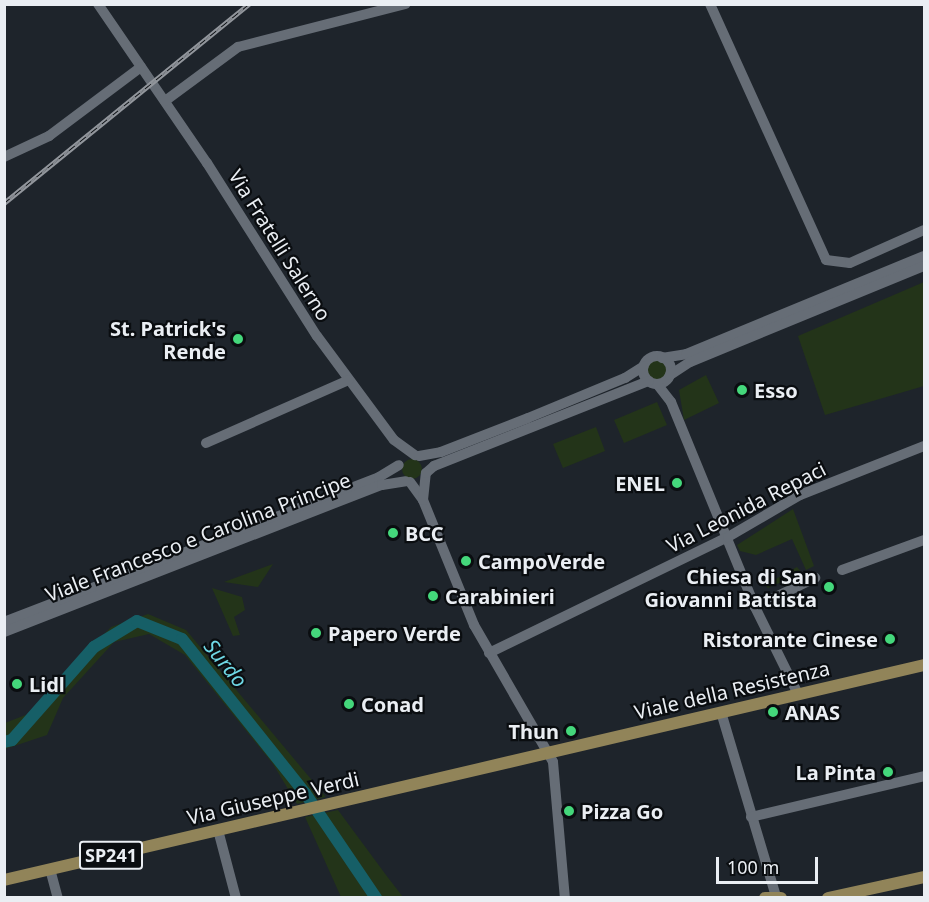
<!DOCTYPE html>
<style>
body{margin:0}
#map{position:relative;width:929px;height:902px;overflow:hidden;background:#1e242b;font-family:"Noto Sans",sans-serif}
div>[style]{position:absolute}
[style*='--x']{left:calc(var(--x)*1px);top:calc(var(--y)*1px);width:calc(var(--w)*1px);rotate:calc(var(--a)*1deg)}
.green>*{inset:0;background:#233419}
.round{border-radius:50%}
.river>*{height:12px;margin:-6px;padding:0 6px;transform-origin:6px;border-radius:6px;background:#165f67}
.minor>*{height:10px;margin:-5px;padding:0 5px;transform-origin:5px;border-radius:5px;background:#666d76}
.minor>.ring{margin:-5px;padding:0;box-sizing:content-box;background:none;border:10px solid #666d76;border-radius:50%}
.major>*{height:12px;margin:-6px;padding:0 6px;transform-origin:6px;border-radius:6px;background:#918459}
.rail>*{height:4.5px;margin-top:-2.25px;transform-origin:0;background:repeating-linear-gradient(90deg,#0a0d10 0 7px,#92969c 0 14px);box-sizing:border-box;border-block:2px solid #92969c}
.dots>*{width:16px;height:16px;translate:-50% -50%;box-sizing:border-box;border:3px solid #0a0d10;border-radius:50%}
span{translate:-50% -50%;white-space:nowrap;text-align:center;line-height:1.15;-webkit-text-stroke:4.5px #0a0d10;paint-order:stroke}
.shield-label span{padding:2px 4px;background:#0a0d10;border:2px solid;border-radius:4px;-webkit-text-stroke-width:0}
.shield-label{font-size:18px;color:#eaeef3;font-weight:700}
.street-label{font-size:20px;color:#eaeef3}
.poi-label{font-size:20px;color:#eaeef3;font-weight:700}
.right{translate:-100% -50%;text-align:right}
.left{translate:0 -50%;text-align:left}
.water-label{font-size:21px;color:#6fd8e5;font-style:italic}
.frame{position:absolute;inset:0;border:6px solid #eaeef3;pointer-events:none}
.scale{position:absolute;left:716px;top:857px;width:102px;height:27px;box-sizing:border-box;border:3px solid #eaeef3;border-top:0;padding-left:8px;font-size:18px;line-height:21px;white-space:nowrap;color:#eaeef3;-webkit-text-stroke:4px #0a0d10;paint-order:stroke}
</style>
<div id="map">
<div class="green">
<div style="clip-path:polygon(924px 282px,924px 386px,825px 415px,798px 336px)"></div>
<div class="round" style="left:647px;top:360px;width:20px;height:20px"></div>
<div style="clip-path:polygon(706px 375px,719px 403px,684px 420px,679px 390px)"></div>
<div style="clip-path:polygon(657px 402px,667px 425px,624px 443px,614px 420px)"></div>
<div style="clip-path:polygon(596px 427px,605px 451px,563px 468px,553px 444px)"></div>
<div class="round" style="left:402px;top:459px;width:20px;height:20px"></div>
<div style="clip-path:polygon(793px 509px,814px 566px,806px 570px,792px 539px,756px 555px,740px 551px,737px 545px)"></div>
<div style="clip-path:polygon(273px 564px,258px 587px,224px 582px)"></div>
<div style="clip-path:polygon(797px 567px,802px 573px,768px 588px,765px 585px)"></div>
<div style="clip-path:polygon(212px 588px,242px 597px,245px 610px,234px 617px,240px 635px,233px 636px)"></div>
<div style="clip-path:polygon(148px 614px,186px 630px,326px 797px,297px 804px,273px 764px,185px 655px,149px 634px,114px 642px,63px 698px,47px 735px,5px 749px,5px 723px,28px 714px,111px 627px)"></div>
<div style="clip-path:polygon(338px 810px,386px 875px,403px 897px,341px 897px,305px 817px)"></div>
</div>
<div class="river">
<div style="--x:4;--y:742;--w:8;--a:-14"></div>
<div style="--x:12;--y:740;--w:124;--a:-48.6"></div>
<div style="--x:94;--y:647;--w:50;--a:-31.2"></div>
<div style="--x:137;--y:621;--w:48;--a:21.8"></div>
<div style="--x:182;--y:639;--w:197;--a:51.4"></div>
<div style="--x:305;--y:793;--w:127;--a:55.9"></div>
</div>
<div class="minor">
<div style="--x:98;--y:4;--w:193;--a:55.6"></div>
<div style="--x:207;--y:163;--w:205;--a:57.6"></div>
<div style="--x:317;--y:336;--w:129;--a:53.5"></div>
<div style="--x:394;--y:440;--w:26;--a:36"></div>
<div style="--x:710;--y:4;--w:281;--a:65.6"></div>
<div style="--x:826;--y:260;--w:24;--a:7"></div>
<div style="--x:850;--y:263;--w:81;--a:-24"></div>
<div style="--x:165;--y:101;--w:91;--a:-36.5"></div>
<div style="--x:238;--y:47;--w:173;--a:-14.4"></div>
<div style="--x:4;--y:157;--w:50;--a:-25"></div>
<div style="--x:49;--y:136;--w:115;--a:-36.9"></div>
<div class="ring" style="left:643px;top:356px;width:18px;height:18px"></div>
<div style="--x:662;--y:358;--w:24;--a:-9"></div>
<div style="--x:686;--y:354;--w:257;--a:-22.4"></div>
<div style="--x:670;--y:375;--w:24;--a:-33"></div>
<div style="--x:690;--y:362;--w:253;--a:-22.3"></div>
<div style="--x:657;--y:384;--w:23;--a:52"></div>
<div style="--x:671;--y:402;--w:222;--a:67.7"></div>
<div style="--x:755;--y:607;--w:97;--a:63.7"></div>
<div style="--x:206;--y:443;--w:156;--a:-23.8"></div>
<div style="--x:419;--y:456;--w:22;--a:-10"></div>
<div style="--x:441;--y:452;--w:93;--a:-21.3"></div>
<div style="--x:528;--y:418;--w:105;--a:-22.4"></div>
<div style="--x:625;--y:378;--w:22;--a:-32"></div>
<div style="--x:410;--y:482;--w:22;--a:54"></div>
<div style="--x:423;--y:500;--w:135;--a:67.8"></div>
<div style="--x:474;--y:625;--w:158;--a:60"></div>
<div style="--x:553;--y:762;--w:137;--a:85"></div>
<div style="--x:423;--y:500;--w:27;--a:-84"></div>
<div style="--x:426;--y:473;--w:11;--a:-41"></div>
<div style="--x:434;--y:466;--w:231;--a:-21.6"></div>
<div style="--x:842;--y:570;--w:87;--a:-20.1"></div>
<div style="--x:755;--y:607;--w:67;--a:-25.8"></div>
<div style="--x:4;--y:622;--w:402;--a:-21.1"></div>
<div style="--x:379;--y:477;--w:23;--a:-31"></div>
<div style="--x:4;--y:632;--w:406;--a:-21.3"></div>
<div style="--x:382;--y:485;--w:24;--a:-9"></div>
<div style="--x:489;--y:653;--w:266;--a:-25.9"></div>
<div style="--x:728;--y:537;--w:83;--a:-30.3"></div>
<div style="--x:800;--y:495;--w:133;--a:-21.6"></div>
<div style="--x:721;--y:712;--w:192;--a:73.4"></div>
<div style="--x:751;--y:817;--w:178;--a:-13.3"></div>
<div style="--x:218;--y:830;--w:70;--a:75.2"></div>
<div style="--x:50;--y:869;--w:30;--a:75"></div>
</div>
<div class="major">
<div style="--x:4;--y:880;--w:945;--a:-13.15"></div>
<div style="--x:765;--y:898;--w:16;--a:0"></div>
<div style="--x:828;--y:898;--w:98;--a:-12.3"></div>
</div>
<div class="rail">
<div style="--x:4;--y:203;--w:316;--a:-39.1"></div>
</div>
<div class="dots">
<div style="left:238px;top:339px;background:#44d77b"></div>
<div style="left:742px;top:390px;background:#44d77b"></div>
<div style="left:677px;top:483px;background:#44d77b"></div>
<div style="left:393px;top:533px;background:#44d77b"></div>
<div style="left:466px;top:561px;background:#44d77b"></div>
<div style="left:829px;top:587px;background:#44d77b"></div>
<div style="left:433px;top:596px;background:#44d77b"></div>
<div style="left:316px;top:633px;background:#44d77b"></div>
<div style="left:890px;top:639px;background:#44d77b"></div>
<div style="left:17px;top:684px;background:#44d77b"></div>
<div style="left:349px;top:704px;background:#44d77b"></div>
<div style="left:773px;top:712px;background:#44d77b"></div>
<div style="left:571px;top:731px;background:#44d77b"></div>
<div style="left:888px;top:772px;background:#44d77b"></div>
<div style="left:569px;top:811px;background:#44d77b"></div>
</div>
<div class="shield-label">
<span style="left:111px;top:855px">SP241</span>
</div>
<div class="street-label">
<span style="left:280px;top:245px;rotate:58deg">Via Fratelli Salerno</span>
<span style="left:746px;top:507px;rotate:-27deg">Via Leonida Repaci</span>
<span style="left:198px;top:537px;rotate:-21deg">Viale Francesco e Carolina Principe</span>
<span style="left:732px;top:690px;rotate:-13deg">Viale della Resistenza</span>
<span style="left:273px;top:798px;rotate:-13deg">Via Giuseppe Verdi</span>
</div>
<div class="poi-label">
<span class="right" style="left:226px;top:340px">St. Patrick's<br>Rende</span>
<span class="left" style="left:754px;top:390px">Esso</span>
<span class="right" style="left:665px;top:483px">ENEL</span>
<span class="left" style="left:405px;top:533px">BCC</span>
<span class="left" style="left:478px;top:561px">CampoVerde</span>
<span class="right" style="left:817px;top:588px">Chiesa di San<br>Giovanni Battista</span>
<span class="left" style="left:445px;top:596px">Carabinieri</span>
<span class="left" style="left:328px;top:633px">Papero Verde</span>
<span class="right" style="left:878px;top:639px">Ristorante Cinese</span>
<span class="left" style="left:29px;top:684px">Lidl</span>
<span class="left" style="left:361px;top:704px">Conad</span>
<span class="left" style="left:785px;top:712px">ANAS</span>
<span class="right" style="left:559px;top:731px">Thun</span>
<span class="right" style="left:876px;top:772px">La Pinta</span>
<span class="left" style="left:581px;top:811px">Pizza Go</span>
</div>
<div class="water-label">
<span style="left:226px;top:663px;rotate:51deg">Surdo</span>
</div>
<div class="frame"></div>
<div class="scale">100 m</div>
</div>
